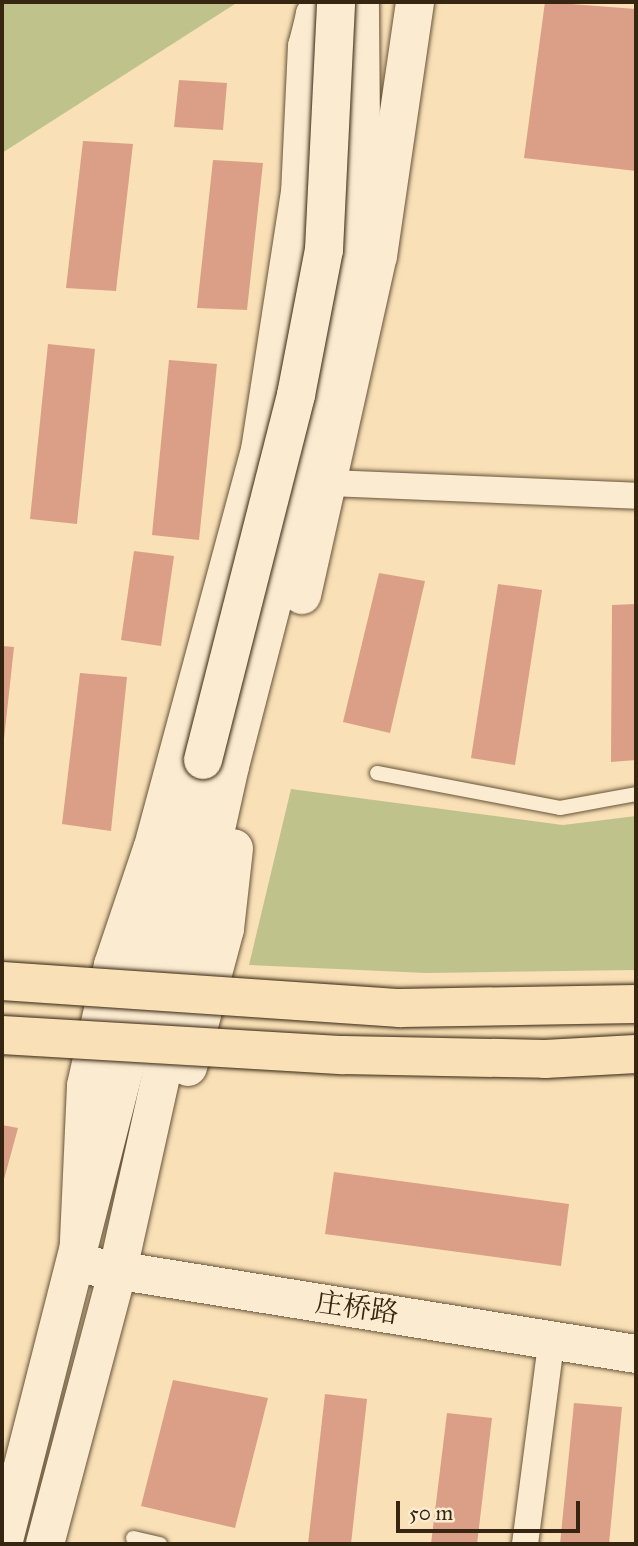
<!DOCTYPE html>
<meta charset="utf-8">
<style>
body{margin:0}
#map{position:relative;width:638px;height:1546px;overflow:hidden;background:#f9e0b6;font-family:"IM FELL Great Primer","Noto Serif SC",serif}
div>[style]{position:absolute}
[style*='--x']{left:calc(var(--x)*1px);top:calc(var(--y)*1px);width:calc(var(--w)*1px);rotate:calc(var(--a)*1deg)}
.green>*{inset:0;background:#c0c28c}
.building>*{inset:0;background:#da9f86}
.roads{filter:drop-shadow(0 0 2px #67543a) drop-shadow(0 0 2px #67543a)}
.lane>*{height:14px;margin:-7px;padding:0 7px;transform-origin:7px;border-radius:7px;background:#fbebd0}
.street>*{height:26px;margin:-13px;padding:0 13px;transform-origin:13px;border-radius:13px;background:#fbebd0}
.secondary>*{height:38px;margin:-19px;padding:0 19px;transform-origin:19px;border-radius:19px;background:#fbebd0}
.bridges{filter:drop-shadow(0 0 2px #362511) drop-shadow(0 0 2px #362511)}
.secondary-bridge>*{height:38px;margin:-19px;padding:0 19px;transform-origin:19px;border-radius:19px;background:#fbebd0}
.highway-bridge>*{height:38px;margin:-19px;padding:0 19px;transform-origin:19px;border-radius:19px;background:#f9e0b6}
span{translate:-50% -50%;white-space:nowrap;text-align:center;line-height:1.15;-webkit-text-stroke:5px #fbebd0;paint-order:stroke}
.street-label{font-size:28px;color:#362511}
.frame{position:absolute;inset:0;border:4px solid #362511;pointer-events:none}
.scale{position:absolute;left:396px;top:1501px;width:184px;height:32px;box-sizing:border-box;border:4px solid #362511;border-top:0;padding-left:9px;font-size:21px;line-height:24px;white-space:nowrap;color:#362511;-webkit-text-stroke:5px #fbebd0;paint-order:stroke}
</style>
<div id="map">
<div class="green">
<div style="clip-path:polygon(2px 2px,238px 2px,2px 153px)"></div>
<div style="clip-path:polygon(291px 789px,563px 825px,636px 816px,636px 970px,426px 973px,249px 965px)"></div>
</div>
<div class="building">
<div style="clip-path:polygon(545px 2px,636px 9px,636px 171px,524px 158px)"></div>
<div style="clip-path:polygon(179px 80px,227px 83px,223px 130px,174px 127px)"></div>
<div style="clip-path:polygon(83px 141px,133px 144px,116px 291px,66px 288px)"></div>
<div style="clip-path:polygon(213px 160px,263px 163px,247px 310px,197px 308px)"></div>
<div style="clip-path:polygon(48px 344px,95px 349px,77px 524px,30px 519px)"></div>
<div style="clip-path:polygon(169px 360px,217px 364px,199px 540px,152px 535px)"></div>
<div style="clip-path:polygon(134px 551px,174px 556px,161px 646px,121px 640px)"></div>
<div style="clip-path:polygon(379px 573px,425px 581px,390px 733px,343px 722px)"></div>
<div style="clip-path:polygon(498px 584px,542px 590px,515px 765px,471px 758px)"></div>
<div style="clip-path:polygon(636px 604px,636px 760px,611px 762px,612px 605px)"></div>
<div style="clip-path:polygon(2px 646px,14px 647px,4px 739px,2px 739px)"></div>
<div style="clip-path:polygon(80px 673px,127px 677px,111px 831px,62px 824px)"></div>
<div style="clip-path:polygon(2px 1125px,18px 1128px,3px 1183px,2px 1183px)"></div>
<div style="clip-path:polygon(334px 1172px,569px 1204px,561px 1266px,325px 1234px)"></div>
<div style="clip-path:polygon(173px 1380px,268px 1398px,235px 1528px,141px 1506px)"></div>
<div style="clip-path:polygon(325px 1394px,367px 1399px,351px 1544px,308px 1544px)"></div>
<div style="clip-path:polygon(574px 1403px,622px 1407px,609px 1544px,560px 1544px)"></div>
<div style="clip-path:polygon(447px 1413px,492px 1418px,477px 1544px,431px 1544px)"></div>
</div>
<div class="roads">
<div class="lane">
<div style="--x:377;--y:773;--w:186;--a:10.8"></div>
<div style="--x:560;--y:808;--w:77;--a:-10.4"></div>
<div style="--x:133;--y:1538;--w:28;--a:13"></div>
</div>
<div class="street">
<div style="--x:331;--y:483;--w:305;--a:2.4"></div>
<div style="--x:525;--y:1544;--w:210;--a:-82.6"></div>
</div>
<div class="secondary">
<div style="--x:345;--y:2;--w:33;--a:157"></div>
<div style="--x:315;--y:15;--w:32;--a:104"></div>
<div style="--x:307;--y:46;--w:146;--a:92.7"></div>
<div style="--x:300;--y:192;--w:261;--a:98.8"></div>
<div style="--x:260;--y:450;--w:413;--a:105.1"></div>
<div style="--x:152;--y:849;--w:122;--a:108.6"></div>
<div style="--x:113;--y:965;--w:124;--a:102.6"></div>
<div style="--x:86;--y:1086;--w:178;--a:92.6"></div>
<div style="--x:78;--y:1264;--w:565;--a:9.16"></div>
<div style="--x:302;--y:595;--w:347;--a:-77.4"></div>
<div style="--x:378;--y:256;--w:257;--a:-81.7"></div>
<div style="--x:188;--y:1067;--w:143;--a:-75"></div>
<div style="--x:225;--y:929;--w:81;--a:-83.6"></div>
<div style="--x:3;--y:1544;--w:809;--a:-75.69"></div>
<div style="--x:45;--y:1544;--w:279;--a:-75.1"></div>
<div style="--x:117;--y:1274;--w:520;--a:-77.46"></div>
<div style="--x:230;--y:766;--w:336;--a:-75.5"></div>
<div style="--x:314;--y:441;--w:317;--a:-81.5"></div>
<div style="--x:361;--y:128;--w:126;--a:-90.5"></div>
</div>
</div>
<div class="bridges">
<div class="secondary-bridge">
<div style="--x:203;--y:760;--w:377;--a:-75.7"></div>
<div style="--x:296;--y:395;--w:148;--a:-79.1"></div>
<div style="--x:324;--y:250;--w:248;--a:-87.2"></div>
</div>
<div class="highway-bridge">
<div style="--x:2;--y:981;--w:399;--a:3.9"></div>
<div style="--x:400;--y:1008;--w:236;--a:-1"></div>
<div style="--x:2;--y:1035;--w:342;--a:3.4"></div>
<div style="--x:343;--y:1055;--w:202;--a:1.1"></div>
<div style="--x:545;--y:1059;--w:91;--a:-3.1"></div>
</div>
</div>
<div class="street-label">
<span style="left:357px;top:1308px;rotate:8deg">庄桥路</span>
</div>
<div class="frame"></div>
<div class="scale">50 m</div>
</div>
